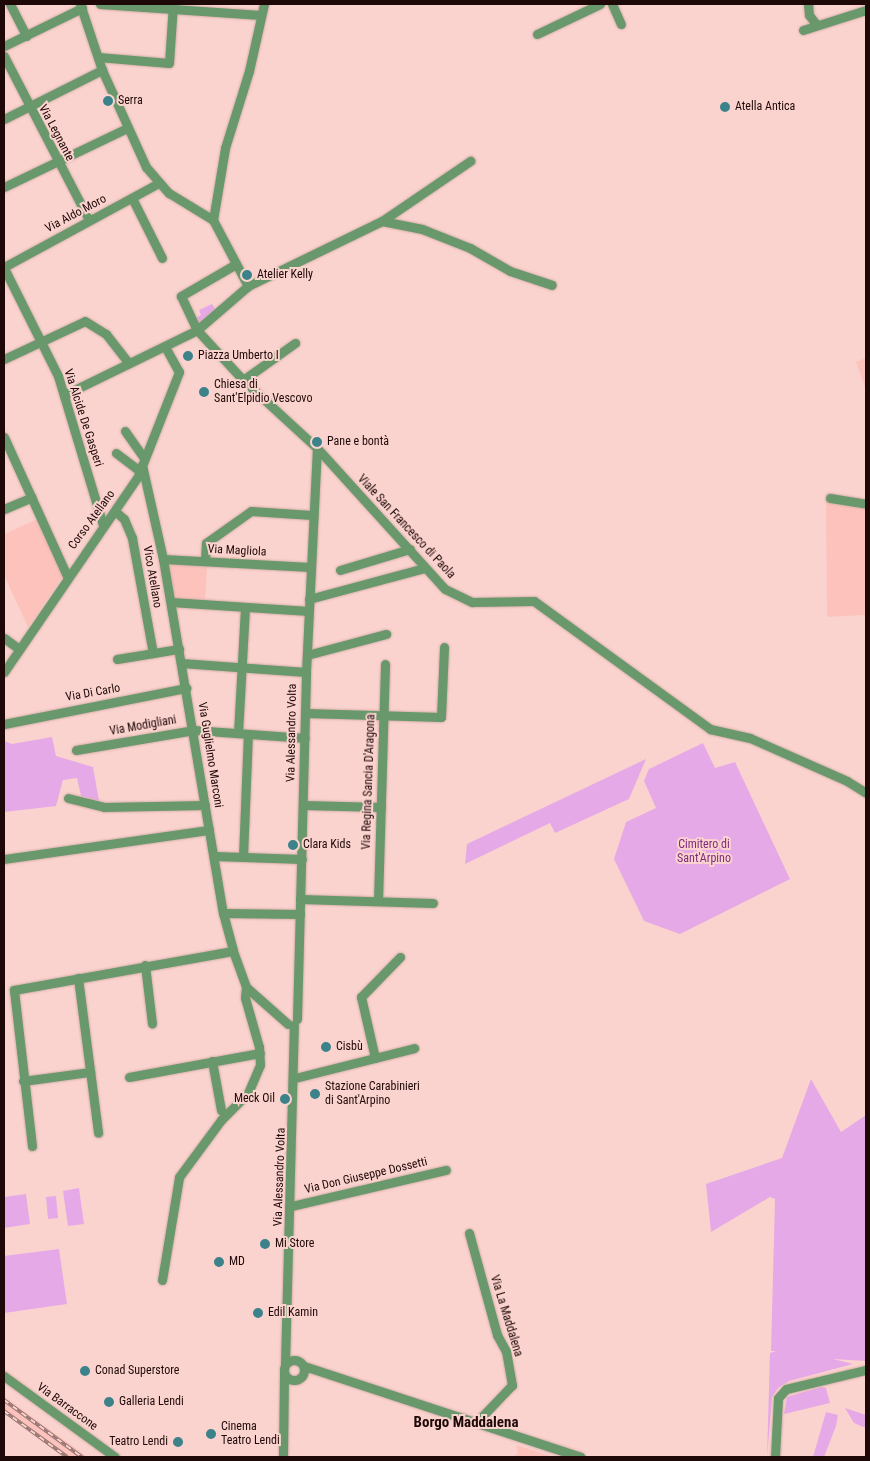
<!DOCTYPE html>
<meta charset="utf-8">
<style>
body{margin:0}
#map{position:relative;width:870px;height:1461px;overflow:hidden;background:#fbd3ce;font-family:"Roboto Condensed",sans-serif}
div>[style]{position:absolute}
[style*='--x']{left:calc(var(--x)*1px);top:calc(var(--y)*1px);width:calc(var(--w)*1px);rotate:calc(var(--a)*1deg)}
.built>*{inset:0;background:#fdc2bc}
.green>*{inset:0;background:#e6a9e7}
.roads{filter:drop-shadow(0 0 1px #d3afaa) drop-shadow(0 0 1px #d3afaa)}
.minor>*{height:9px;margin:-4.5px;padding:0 4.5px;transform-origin:4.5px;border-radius:4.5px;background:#68986b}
.minor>.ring{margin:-4.5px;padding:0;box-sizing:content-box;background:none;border:9px solid #68986b;border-radius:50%}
.rail>*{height:4px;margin-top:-2px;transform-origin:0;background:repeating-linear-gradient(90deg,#fbd3ce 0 5.5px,#957672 0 11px);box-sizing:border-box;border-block:1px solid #957672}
.dots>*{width:14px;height:14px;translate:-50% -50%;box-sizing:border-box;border:2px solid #fbd3ce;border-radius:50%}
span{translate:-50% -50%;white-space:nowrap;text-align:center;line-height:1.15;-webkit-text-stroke:4px #fbd3ce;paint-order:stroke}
.poi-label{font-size:12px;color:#1f0908}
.left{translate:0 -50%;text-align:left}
.right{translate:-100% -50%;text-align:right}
.street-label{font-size:12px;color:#1f0908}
.park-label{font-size:12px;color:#7d2a81}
.quarter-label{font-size:15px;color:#1f0908;font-weight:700}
.frame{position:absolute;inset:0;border:5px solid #1f0908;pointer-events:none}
</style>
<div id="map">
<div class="built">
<div style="clip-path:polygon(866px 358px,866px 390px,856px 362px)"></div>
<div style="clip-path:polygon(826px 501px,866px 509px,866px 615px,827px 617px)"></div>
<div style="clip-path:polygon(38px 519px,63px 576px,28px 627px,4px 575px,4px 534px)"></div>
<div style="clip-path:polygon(169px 562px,207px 565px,205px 602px,173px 600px)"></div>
<div style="clip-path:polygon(4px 1396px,28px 1414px,88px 1457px,62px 1456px,4px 1413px)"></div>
<div style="clip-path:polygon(516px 1445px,553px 1457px,511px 1457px,518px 1454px)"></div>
</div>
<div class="green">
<div style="clip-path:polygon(212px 304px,217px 312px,199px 328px,194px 319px,201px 315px,199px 310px)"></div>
<div style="clip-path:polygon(52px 737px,56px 756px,93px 767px,99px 801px,81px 796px,77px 778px,63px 780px,56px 806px,4px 812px,4px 741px,12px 744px)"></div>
<div style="clip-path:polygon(703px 743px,715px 768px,735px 762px,790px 879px,680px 934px,644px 921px,614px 859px,626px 822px,656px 808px,644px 781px,649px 769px)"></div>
<div style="clip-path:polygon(646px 759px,629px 799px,555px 833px,550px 823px,465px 864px,467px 844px)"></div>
<div style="clip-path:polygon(811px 1079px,841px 1132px,866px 1115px,866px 1361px,833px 1359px,853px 1364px,789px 1381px,778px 1388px,772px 1397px,767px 1457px,770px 1353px,776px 1351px,771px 1351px,775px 1199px,770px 1197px,711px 1232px,706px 1184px,782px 1158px)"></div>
<div style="clip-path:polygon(79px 1188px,84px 1224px,68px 1226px,63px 1191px)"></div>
<div style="clip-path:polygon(26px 1194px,30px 1224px,4px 1228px,4px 1197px)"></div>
<div style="clip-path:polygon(56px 1196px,58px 1218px,48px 1219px,46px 1197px)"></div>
<div style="clip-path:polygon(59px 1249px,67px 1304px,4px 1313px,4px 1256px)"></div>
<div style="clip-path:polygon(821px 1387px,826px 1388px,830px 1403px,784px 1414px,787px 1397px)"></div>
<div style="clip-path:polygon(845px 1408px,866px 1415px,866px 1428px,854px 1423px)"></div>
<div style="clip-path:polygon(826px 1412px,838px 1415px,836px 1426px,824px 1457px,813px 1457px)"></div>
</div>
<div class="roads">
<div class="minor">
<div style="--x:10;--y:4;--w:36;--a:63"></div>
<div style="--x:80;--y:4;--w:70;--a:71.6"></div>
<div style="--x:102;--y:70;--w:107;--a:65.6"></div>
<div style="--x:146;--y:167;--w:35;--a:49"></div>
<div style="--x:169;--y:193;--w:52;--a:31.5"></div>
<div style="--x:213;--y:220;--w:75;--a:62.1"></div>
<div style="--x:100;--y:4;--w:161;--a:3.9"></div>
<div style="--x:612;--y:4;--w:22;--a:66"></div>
<div style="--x:808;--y:4;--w:11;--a:85"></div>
<div style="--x:809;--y:15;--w:11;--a:52"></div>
<div style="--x:803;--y:30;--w:66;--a:-17.6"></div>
<div style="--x:537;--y:34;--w:70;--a:-25.5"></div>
<div style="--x:4;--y:46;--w:87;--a:-26"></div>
<div style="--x:4;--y:56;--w:185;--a:62.6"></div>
<div style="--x:98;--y:57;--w:71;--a:4.8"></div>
<div style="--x:169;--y:63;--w:59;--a:-86.1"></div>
<div style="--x:4;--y:119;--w:110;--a:-26.6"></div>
<div style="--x:4;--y:187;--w:136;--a:-25.6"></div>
<div style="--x:132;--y:198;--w:67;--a:63.4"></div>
<div style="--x:213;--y:220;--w:73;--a:-80.5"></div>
<div style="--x:225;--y:148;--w:81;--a:-72.7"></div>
<div style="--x:249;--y:71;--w:69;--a:-77.4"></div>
<div style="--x:382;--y:221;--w:41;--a:11.3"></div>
<div style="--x:422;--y:229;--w:52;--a:21.6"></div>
<div style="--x:470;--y:248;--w:46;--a:29.9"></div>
<div style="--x:510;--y:271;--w:44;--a:18.4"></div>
<div style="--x:236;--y:264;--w:64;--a:149.8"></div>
<div style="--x:181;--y:296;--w:38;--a:65"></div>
<div style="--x:197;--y:330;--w:68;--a:47.4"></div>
<div style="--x:243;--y:380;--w:100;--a:42.6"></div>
<div style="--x:317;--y:448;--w:190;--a:47.8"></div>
<div style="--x:445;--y:589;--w:30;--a:26"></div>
<div style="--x:472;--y:602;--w:62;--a:-0.9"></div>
<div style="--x:534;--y:601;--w:218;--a:36"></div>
<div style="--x:710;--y:729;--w:41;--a:12.7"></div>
<div style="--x:750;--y:738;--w:106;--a:23.9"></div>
<div style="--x:847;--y:781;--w:22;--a:32"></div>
<div style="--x:4;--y:267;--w:176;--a:-28.5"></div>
<div style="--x:4;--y:268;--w:121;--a:63.4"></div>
<div style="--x:58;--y:376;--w:156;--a:73.2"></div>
<div style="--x:4;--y:359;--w:89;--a:-25.1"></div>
<div style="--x:85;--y:321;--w:25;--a:32"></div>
<div style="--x:106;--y:334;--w:37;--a:52"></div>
<div style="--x:243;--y:380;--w:64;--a:-35.4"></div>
<div style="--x:64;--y:395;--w:148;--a:-26"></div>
<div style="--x:197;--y:330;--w:67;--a:-40.8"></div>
<div style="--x:248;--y:286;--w:149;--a:-25.9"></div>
<div style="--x:382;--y:221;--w:107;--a:-34.3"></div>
<div style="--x:125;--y:431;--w:33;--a:55"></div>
<div style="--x:4;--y:437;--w:153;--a:65.6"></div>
<div style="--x:116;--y:453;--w:30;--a:37"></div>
<div style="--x:142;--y:465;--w:96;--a:77.4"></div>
<div style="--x:163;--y:559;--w:359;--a:80.4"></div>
<div style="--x:223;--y:913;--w:39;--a:75"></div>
<div style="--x:233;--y:951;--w:38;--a:70"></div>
<div style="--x:246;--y:987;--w:56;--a:41.4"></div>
<div style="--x:830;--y:498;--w:36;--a:9"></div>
<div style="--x:4;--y:509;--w:30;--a:-23"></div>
<div style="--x:115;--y:511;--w:12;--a:42"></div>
<div style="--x:124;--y:519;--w:21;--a:67"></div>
<div style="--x:132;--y:538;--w:117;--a:79.7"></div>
<div style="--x:163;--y:559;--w:147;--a:3.1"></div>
<div style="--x:205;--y:561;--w:18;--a:-87"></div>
<div style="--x:206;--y:543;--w:55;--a:-35.4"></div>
<div style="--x:251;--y:511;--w:61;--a:3.8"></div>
<div style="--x:340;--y:570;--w:73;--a:-16.7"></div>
<div style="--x:309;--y:599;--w:120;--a:-15"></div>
<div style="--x:171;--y:602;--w:138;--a:3.7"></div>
<div style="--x:4;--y:638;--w:19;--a:36"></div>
<div style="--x:307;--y:655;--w:82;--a:-14.9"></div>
<div style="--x:117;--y:659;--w:63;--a:-9.2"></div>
<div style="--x:181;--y:663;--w:125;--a:4.1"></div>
<div style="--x:4;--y:672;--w:237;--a:-55.6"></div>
<div style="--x:138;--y:476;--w:112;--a:-68.5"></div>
<div style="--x:179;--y:372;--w:29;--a:-119"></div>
<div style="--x:305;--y:713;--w:136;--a:1.7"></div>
<div style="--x:441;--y:717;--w:70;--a:-87.5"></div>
<div style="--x:4;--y:724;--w:186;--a:-11.2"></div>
<div style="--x:238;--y:733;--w:126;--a:-86.8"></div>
<div style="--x:76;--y:750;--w:120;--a:-9.6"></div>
<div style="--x:194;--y:730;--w:111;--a:4.1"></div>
<div style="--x:68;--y:798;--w:37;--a:14"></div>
<div style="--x:104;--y:807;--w:101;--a:-1.1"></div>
<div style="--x:303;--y:805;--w:78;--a:1.5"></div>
<div style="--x:214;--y:856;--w:88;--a:2"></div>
<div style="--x:243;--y:857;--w:123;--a:-87.7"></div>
<div style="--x:4;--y:859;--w:207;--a:-8.1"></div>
<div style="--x:300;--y:899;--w:133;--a:1.7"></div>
<div style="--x:378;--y:901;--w:237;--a:-88.3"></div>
<div style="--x:223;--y:913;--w:77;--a:0.7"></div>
<div style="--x:145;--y:965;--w:59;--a:83.2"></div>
<div style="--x:78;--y:978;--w:156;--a:82.6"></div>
<div style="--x:297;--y:1019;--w:347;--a:-88.5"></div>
<div style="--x:306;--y:672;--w:224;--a:-87.2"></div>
<div style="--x:375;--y:1058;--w:63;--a:-102.9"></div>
<div style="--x:361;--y:997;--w:56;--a:-45.7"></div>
<div style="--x:212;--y:1061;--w:50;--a:79.6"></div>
<div style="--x:129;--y:1077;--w:133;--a:-10.4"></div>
<div style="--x:295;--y:1078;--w:123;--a:-14.1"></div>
<div style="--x:23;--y:1081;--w:68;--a:-7.7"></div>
<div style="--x:32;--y:1146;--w:157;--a:-96.6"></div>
<div style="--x:14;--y:990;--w:222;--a:-10.1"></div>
<div style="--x:291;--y:1206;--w:159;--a:-13.1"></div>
<div style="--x:469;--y:1233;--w:106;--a:74.6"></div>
<div style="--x:497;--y:1335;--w:18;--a:61"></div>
<div style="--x:506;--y:1351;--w:35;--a:80"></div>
<div style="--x:512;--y:1385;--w:52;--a:133.5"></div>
<div style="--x:162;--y:1280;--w:104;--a:-80.6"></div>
<div style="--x:179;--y:1177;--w:71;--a:-53.6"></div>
<div style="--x:221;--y:1120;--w:38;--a:-45"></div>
<div style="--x:248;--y:1093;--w:30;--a:-67"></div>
<div style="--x:260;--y:1065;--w:18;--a:-93"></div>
<div style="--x:259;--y:1047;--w:51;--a:-105.9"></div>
<div style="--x:245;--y:998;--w:11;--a:-85"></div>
<div class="ring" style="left:284px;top:1360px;width:11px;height:11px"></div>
<div style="--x:285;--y:1364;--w:339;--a:-88.5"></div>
<div style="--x:304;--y:1366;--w:291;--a:18.2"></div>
<div style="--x:4;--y:1376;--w:137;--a:36.1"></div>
<div style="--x:283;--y:1457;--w:84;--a:-89.3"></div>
<div style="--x:775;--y:1457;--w:59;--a:-87.1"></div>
<div style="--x:778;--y:1398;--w:12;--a:-48"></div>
<div style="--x:786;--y:1389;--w:82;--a:-13.4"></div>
</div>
</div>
<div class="rail">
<div style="--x:4;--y:1400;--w:97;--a:36.2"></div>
<div style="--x:4;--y:1411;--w:78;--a:36.1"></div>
</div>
<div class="dots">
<div style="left:108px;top:101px;background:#3b828b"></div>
<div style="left:725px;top:107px;background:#3b828b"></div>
<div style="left:247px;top:275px;background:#3b828b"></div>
<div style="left:188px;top:356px;background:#3b828b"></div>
<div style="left:204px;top:392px;background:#3b828b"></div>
<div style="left:317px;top:442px;background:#3b828b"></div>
<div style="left:293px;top:845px;background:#3b828b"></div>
<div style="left:326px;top:1047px;background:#3b828b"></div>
<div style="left:315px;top:1094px;background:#3b828b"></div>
<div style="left:285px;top:1099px;background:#3b828b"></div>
<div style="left:265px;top:1244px;background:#3b828b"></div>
<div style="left:219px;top:1262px;background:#3b828b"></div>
<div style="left:258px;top:1313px;background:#3b828b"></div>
<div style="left:85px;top:1371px;background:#3b828b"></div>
<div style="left:109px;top:1402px;background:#3b828b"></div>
<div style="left:211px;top:1434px;background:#3b828b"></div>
<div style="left:178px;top:1442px;background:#3b828b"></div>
</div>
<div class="poi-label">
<span class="left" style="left:118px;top:101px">Serra</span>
<span class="left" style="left:735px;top:107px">Atella Antica</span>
<span class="left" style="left:257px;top:275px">Atelier Kelly</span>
<span class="left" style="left:198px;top:356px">Piazza Umberto I</span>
<span class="left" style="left:214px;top:392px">Chiesa di<br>Sant'Elpidio Vescovo</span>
<span class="left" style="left:327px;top:442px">Pane e bontà</span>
<span class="left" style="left:303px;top:845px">Clara Kids</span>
<span class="left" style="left:336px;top:1047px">Cisbù</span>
<span class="left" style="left:325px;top:1094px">Stazione Carabinieri<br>di Sant'Arpino</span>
<span class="right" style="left:275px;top:1099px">Meck Oil</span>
<span class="left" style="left:275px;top:1244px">Mi Store</span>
<span class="left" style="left:229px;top:1262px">MD</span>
<span class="left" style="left:268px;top:1313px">Edil Kamin</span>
<span class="left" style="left:95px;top:1371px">Conad Superstore</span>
<span class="left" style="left:119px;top:1402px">Galleria Lendi</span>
<span class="left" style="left:221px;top:1434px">Cinema<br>Teatro Lendi</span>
<span class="right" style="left:168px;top:1442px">Teatro Lendi</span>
</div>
<div class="street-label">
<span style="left:56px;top:133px;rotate:62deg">Via Legnante</span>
<span style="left:76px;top:214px;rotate:-28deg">Via Aldo Moro</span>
<span style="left:83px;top:418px;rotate:72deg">Via Alcide De Gasperi</span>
<span style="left:92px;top:520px;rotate:-54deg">Corso Atellano</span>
<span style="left:406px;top:527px;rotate:47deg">Viale San Francesco di Paola</span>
<span style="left:237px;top:551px;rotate:3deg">Via Magliola</span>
<span style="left:152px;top:577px;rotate:80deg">Vico Atellano</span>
<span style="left:93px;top:693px;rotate:-10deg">Via Di Carlo</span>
<span style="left:143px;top:726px;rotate:-10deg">Via Modigliani</span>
<span style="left:292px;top:733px;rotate:-89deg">Via Alessandro Volta</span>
<span style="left:210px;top:755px;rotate:81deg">Via Guglielmo Marconi</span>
<span style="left:369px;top:782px;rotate:-88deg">Via Regina Sancia D'Aragona</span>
<span style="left:366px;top:1176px;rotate:-13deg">Via Don Giuseppe Dossetti</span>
<span style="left:280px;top:1177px;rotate:-88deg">Via Alessandro Volta</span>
<span style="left:506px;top:1316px;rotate:73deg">Via La Maddalena</span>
<span style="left:67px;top:1407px;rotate:36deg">Via Barraccone</span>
</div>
<div class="park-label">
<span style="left:704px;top:852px">Cimitero di<br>Sant'Arpino</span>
</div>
<div class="quarter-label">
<span style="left:466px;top:1423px">Borgo Maddalena</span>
</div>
<div class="frame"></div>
</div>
